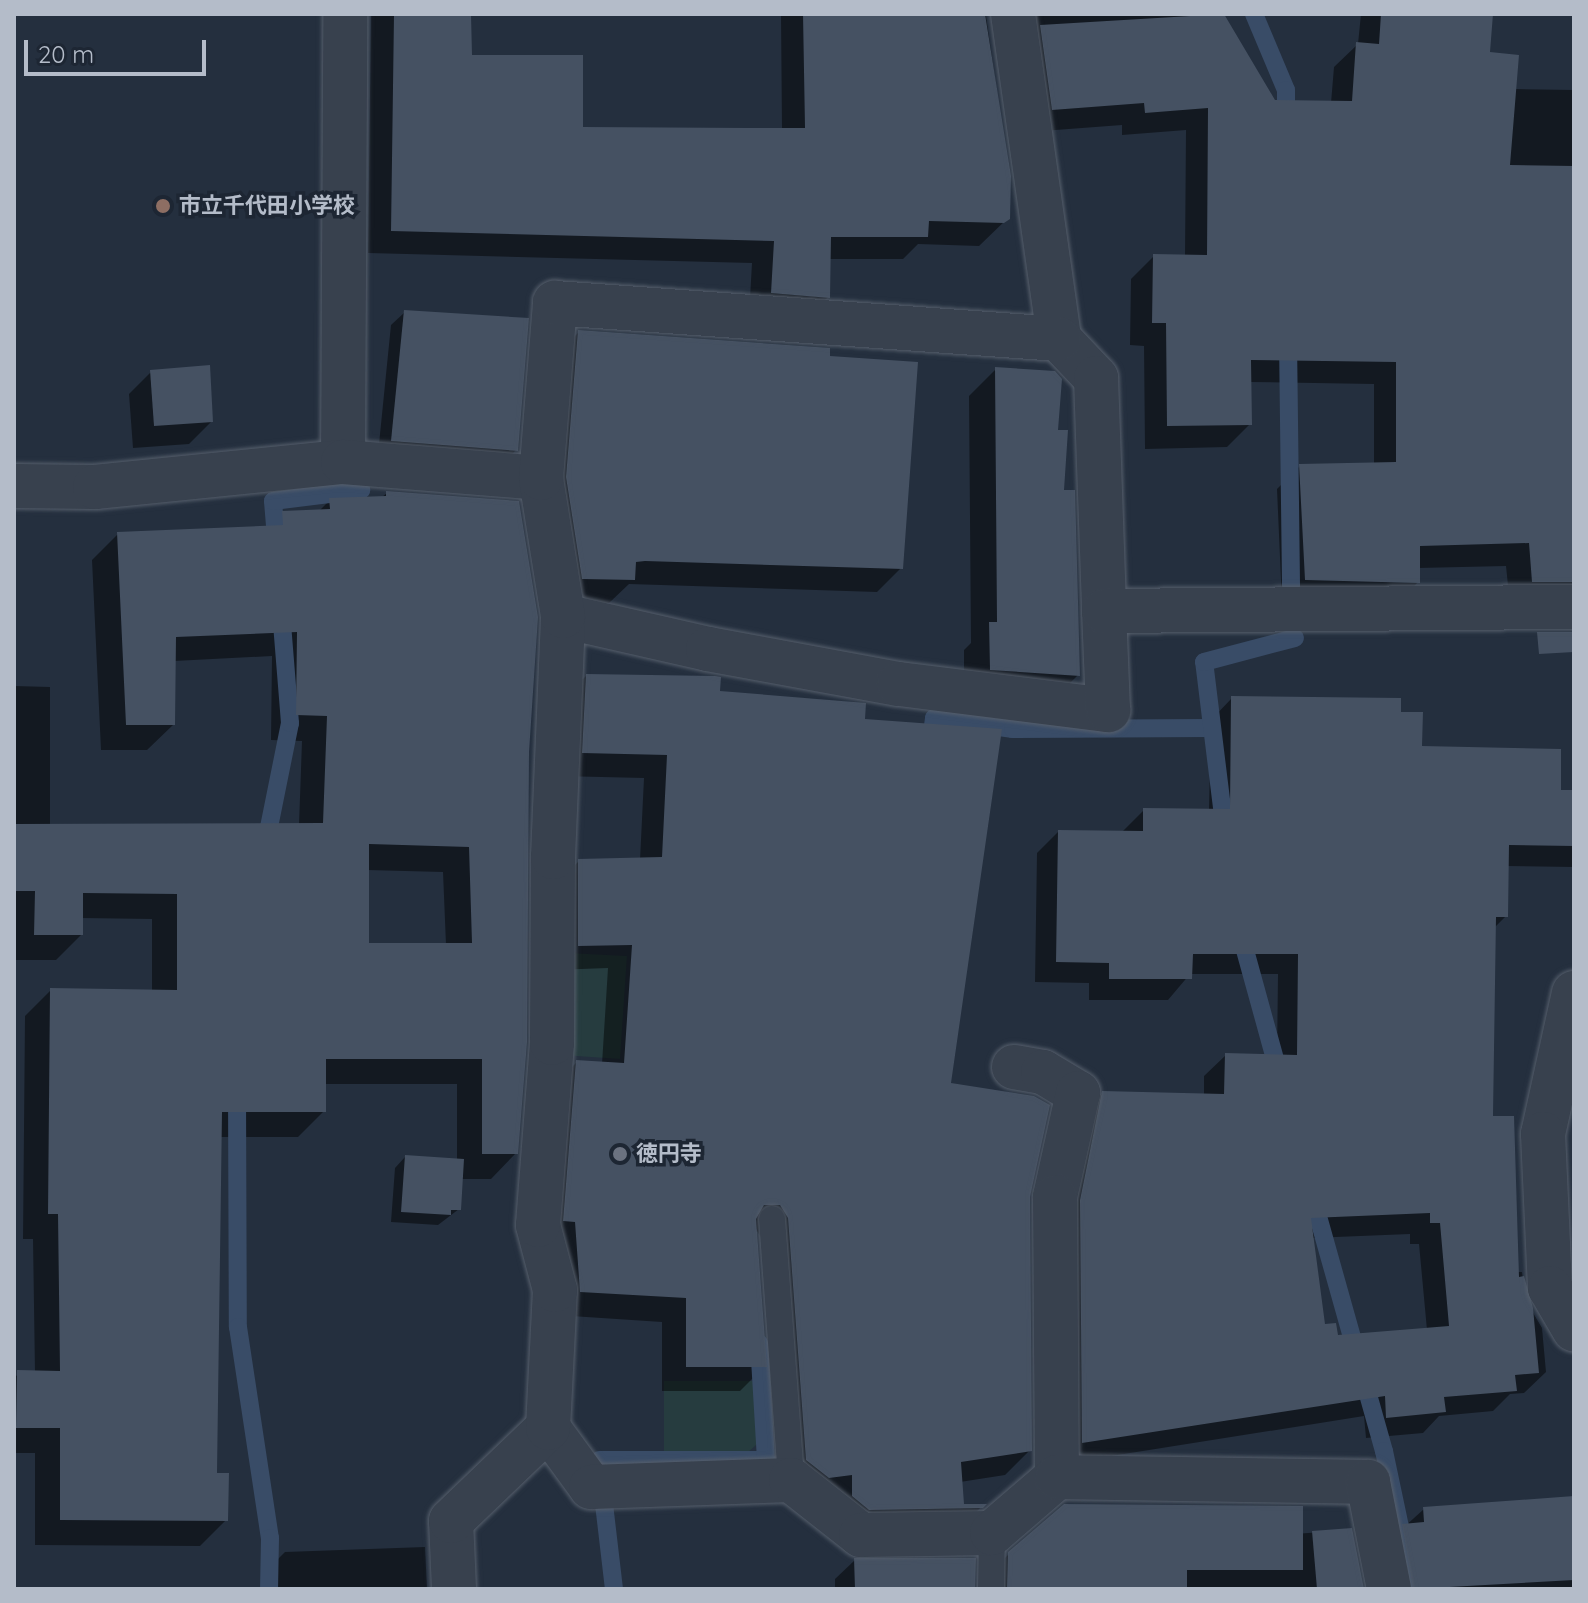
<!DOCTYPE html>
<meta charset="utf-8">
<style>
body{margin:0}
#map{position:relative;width:1588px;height:1603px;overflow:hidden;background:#242f3e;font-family:Quicksand,"Noto Sans JP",sans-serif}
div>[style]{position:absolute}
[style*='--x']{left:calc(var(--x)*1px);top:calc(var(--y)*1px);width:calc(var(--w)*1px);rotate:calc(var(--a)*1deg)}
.green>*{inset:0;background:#263c3f}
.shadow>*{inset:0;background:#0007}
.stream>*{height:18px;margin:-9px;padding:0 9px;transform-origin:9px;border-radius:9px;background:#394c67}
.building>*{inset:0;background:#455162}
.roads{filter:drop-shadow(0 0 2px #565f6c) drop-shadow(0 0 2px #565f6c)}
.lane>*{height:26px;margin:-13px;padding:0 13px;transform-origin:13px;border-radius:13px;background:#38414e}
.street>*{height:44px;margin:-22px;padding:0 22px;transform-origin:22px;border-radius:22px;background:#38414e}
.dots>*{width:22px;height:22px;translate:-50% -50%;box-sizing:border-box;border:4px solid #1d2633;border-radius:50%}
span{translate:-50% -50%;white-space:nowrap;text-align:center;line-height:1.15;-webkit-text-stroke:7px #1d2633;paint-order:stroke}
.poi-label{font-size:22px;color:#b4bcc9;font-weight:700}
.left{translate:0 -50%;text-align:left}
.frame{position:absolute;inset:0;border:16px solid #b4bcc9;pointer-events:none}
.scale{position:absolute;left:24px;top:40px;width:182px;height:36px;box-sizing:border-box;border:4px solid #b4bcc9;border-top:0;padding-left:10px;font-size:24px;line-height:28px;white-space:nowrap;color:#b4bcc9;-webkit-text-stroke:6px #1d2633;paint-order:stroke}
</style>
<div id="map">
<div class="green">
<div style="clip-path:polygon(568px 953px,627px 956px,620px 1059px,562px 1055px)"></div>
<div style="clip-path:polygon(664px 1381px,756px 1381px,756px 1445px,746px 1454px,664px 1454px)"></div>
</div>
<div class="shadow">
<div style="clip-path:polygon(371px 14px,469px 14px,470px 57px,581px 129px,782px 130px,781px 14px,994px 14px,986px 16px,1009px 176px,1008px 218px,979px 246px,918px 244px,903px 259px,829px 259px,828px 297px,805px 320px,749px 316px,752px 263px,368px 253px)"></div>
<div style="clip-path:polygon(1000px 14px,1221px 14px,1274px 102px,1331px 103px,1334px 67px,1358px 44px,1361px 14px,1491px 14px,1488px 54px,1515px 89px,1574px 90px,1574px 601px,1510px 605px,1506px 566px,1418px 568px,1418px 582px,1395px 606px,1282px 603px,1277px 489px,1300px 466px,1374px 465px,1374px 384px,1250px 382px,1250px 424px,1227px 447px,1145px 449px,1144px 346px,1130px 345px,1131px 279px,1154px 256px,1185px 256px,1186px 130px,1122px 135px,1122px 125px,1029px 132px)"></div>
<div style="clip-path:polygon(405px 312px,516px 450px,503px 464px,378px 454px,391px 325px)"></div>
<div style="clip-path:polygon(579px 332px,828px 358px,901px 568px,877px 592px,629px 584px,609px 603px,559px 602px,555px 356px)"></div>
<div style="clip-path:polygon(996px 369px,1056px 432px,1078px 675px,1052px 701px,964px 696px,964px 650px,971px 643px,969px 396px)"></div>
<div style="clip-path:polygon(151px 372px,211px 422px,189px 444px,133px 448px,129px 394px)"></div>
<div style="clip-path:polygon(evenodd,387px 493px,527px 751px,516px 1153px,491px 1179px,461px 1179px,459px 1209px,438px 1225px,391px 1222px,395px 1168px,405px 1157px,457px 1160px,457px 1084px,324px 1084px,324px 1111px,298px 1137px,220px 1137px,214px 1475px,226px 1520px,200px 1546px,35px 1545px,35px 1453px,14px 1453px,14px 1376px,35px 1373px,33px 1239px,23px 1239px,25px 1016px,51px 990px,152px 991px,152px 919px,81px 918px,81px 935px,56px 960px,14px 960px,14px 686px,50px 687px,50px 826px,299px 825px,302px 741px,271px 740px,272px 656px,174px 661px,173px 725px,147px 750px,101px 750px,92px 560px,118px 534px,268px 528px,283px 513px,319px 511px,330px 500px,381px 498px,387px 493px,367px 870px,443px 872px,446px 945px,367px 945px,367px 870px)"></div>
<div style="clip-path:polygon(586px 676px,718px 693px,863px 721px,949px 1084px,1028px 1197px,1030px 1450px,1005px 1475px,960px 1482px,962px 1506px,982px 1506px,961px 1528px,845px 1533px,804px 1501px,764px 1243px,755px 1227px,765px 1366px,740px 1391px,662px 1391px,662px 1322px,556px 1315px,552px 1087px,577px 1062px,602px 1064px,608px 968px,554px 970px,555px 885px,579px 861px,640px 860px,644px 778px,559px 776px,562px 700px)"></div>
<div style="clip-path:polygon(evenodd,1232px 698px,1399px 714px,1420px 748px,1559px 792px,1574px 792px,1574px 867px,1506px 866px,1506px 916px,1494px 928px,1491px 1118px,1517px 1272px,1522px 1272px,1526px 1301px,1542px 1328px,1546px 1372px,1524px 1393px,1510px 1394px,1493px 1411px,1439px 1416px,1423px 1433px,1366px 1438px,1364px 1416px,1061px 1464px,1081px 1114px,1103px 1093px,1204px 1095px,1204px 1076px,1226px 1055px,1277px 1057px,1278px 974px,1190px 974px,1168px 1000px,1089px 1000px,1089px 983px,1035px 982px,1037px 853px,1058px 832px,1123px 831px,1144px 810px,1209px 811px,1211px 720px,1232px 698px,1410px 1234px,1410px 1244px,1419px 1244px,1427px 1330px,1336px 1337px,1324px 1327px,1311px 1238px,1410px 1234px)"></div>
<div style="clip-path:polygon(1574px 1498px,1574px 1589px,1390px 1589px,1382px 1547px,1424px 1509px)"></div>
<div style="clip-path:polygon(1350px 1530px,1361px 1589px,989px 1589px,989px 1574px,1009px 1554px)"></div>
<div style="clip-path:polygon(425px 1547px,427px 1589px,265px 1589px,265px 1572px,285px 1552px)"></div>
<div style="clip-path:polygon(855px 1560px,974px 1589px,835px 1589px,835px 1579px)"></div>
</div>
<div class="stream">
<div style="--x:1254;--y:14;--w:82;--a:67.2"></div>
<div style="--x:1286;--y:90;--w:35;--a:90"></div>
<div style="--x:1288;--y:339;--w:247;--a:89.3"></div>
<div style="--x:277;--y:550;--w:49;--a:-94.7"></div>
<div style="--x:273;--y:501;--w:89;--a:-7.1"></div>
<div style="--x:930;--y:747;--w:29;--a:-82"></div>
<div style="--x:934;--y:718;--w:80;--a:7.9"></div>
<div style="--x:1013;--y:729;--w:198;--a:-0.3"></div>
<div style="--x:1225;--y:832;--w:171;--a:-97"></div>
<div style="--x:1204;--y:662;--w:94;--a:-14.8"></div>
<div style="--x:265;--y:847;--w:126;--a:-78.6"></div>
<div style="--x:290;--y:723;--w:112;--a:-94.6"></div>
<div style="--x:1240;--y:932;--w:150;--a:74.6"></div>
<div style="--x:237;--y:1090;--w:237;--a:89.8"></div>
<div style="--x:238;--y:1327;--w:213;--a:81.4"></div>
<div style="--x:270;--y:1538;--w:51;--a:91.1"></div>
<div style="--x:1312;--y:1195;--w:266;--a:74.3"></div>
<div style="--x:1384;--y:1451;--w:141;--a:78.1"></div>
<div style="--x:599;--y:1460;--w:167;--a:0"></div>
<div style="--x:766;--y:1460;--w:117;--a:-93.4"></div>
<div style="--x:604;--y:1504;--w:86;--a:83.3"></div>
</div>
<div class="building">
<div style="clip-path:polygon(394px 14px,471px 14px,472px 55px,583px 55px,583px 127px,749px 128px,805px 128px,803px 14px,985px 14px,1011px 176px,1010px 219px,1004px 223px,929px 221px,928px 237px,831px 237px,830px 298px,771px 293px,774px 241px,391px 231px)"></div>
<div style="clip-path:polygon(1224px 14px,1275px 100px,1352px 101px,1356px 42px,1379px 44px,1381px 14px,1493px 14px,1490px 52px,1519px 55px,1510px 165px,1574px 166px,1574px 582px,1532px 582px,1529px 543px,1420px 546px,1420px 583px,1305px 580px,1299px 464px,1396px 462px,1396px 362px,1251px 360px,1252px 425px,1167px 426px,1166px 323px,1152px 323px,1153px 254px,1207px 255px,1208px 108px,1145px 113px,1144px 103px,1052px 110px,1040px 25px)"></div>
<div style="clip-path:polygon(404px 310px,529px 318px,518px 451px,391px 441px)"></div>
<div style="clip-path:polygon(578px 330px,830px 348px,830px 356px,918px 362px,903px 569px,645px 561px,636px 562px,635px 580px,582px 579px,566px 477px)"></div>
<div style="clip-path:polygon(210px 365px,213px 422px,154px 426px,150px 370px)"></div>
<div style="clip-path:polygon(995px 367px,1055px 371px,1062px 379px,1058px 430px,1068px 430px,1064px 490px,1075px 490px,1080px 676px,990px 670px,989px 622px,997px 622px)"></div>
<div style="clip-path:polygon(evenodd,386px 491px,519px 501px,538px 617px,529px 752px,527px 1042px,518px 1154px,482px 1154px,482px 1059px,326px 1059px,326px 1112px,222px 1112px,217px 1473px,229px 1473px,228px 1521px,60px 1520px,60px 1428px,16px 1428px,17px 1370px,60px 1371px,58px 1214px,48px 1214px,50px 988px,177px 990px,177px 894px,83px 893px,83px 935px,34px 935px,35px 891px,14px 891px,14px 824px,323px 823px,327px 716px,296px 715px,297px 632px,176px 637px,175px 725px,126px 725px,117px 532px,283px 525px,282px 511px,330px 509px,329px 498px,386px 496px,386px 491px,369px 844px,469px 847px,472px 943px,369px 943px,369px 844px)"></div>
<div style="clip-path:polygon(1537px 632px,1574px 632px,1574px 652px,1539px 654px)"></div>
<div style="clip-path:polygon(586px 674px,715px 676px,721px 677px,720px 691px,866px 703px,865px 719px,1002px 729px,951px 1083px,1034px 1096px,1050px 1105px,1030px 1197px,1032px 1451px,961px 1462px,964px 1504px,987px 1504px,983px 1508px,869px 1510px,852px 1496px,852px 1475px,829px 1478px,806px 1460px,788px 1218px,780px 1205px,764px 1205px,756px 1219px,767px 1367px,686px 1367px,686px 1298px,580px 1292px,575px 1222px,563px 1221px,576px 1060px,624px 1063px,632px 945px,578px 946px,578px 859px,662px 857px,667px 755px,582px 753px)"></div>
<div style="clip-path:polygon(evenodd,1231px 696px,1401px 698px,1401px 712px,1423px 712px,1422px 746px,1561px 749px,1561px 790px,1574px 790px,1574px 846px,1509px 845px,1508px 917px,1496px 917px,1493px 1116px,1514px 1116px,1519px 1277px,1524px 1276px,1533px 1308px,1539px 1373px,1515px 1375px,1517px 1391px,1444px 1397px,1446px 1412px,1386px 1418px,1385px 1396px,1082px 1443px,1080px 1200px,1102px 1091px,1224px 1094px,1225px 1053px,1297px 1055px,1298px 954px,1193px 954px,1192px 979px,1109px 979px,1109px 963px,1056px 962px,1058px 830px,1143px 831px,1143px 808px,1230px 809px,1231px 696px,1430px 1213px,1430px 1223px,1440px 1223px,1449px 1326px,1338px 1335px,1336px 1323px,1325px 1324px,1311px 1218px,1430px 1213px)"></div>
<div style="clip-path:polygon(405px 1155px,464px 1159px,461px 1210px,451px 1210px,451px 1215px,401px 1212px)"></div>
<div style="clip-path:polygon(1574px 1496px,1574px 1580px,1413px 1589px,1402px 1524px,1424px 1522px,1423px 1507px)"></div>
<div style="clip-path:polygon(1064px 1504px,1303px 1506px,1303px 1570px,1187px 1570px,1187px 1589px,1007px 1589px,1008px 1552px)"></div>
<div style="clip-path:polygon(1352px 1528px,1364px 1589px,1317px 1589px,1312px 1531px)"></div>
<div style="clip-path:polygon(854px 1558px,976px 1558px,975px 1589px,855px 1589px)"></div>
</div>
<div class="roads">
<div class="lane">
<div style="--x:772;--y:1219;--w:262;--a:85.8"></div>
<div style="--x:991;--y:1589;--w:56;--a:-89"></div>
</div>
<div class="street">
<div style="--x:1013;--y:14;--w:328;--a:81.9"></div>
<div style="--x:1059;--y:339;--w:54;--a:46.5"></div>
<div style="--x:1096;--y:378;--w:233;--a:88"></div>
<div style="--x:343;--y:462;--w:448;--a:-89.7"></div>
<div style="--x:14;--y:486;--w:81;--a:0.7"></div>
<div style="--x:95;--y:487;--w:249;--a:-5.8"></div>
<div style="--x:343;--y:462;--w:199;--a:4.6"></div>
<div style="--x:563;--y:616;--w:149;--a:12.8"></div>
<div style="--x:708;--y:649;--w:194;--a:10.4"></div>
<div style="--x:899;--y:684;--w:211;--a:7.1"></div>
<div style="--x:1108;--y:710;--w:99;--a:-92.3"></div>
<div style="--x:1104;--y:611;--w:470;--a:-0.5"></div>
<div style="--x:1574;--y:993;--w:144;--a:102.4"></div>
<div style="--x:1543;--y:1134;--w:154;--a:87.4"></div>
<div style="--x:1550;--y:1288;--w:48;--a:59.7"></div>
<div style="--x:1014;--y:1067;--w:29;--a:10"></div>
<div style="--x:1043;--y:1072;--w:41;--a:31"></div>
<div style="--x:1078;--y:1093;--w:107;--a:102.5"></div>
<div style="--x:1055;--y:1197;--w:280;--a:89.6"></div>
<div style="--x:548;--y:1428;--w:73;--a:53.9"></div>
<div style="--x:591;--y:1487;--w:200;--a:-2"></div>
<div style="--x:791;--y:1480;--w:89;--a:38.2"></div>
<div style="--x:861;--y:1535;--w:131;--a:-0.9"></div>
<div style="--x:992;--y:1533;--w:86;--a:-40.7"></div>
<div style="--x:1057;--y:1477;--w:311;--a:0.9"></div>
<div style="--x:1368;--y:1482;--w:109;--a:78.9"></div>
<div style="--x:454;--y:1589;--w:68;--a:-92.5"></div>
<div style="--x:451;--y:1521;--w:134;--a:-43.8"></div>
<div style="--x:548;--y:1428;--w:138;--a:-87.1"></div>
<div style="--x:555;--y:1290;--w:67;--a:-104.7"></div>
<div style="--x:538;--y:1225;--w:183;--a:-85.6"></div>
<div style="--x:552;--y:1043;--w:186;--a:-89.7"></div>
<div style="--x:553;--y:857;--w:241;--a:-87.6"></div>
<div style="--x:563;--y:616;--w:140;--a:-99.1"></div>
<div style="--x:541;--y:478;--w:176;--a:-85.4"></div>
<div style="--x:555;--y:303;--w:505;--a:4.09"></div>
</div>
</div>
<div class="dots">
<div style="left:163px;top:206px;background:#8d6e63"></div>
<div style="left:620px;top:1154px;background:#6b7280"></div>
</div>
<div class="poi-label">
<span class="left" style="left:179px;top:206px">市立千代田小学校</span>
<span class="left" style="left:636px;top:1154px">徳円寺</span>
</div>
<div class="frame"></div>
<div class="scale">20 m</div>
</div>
